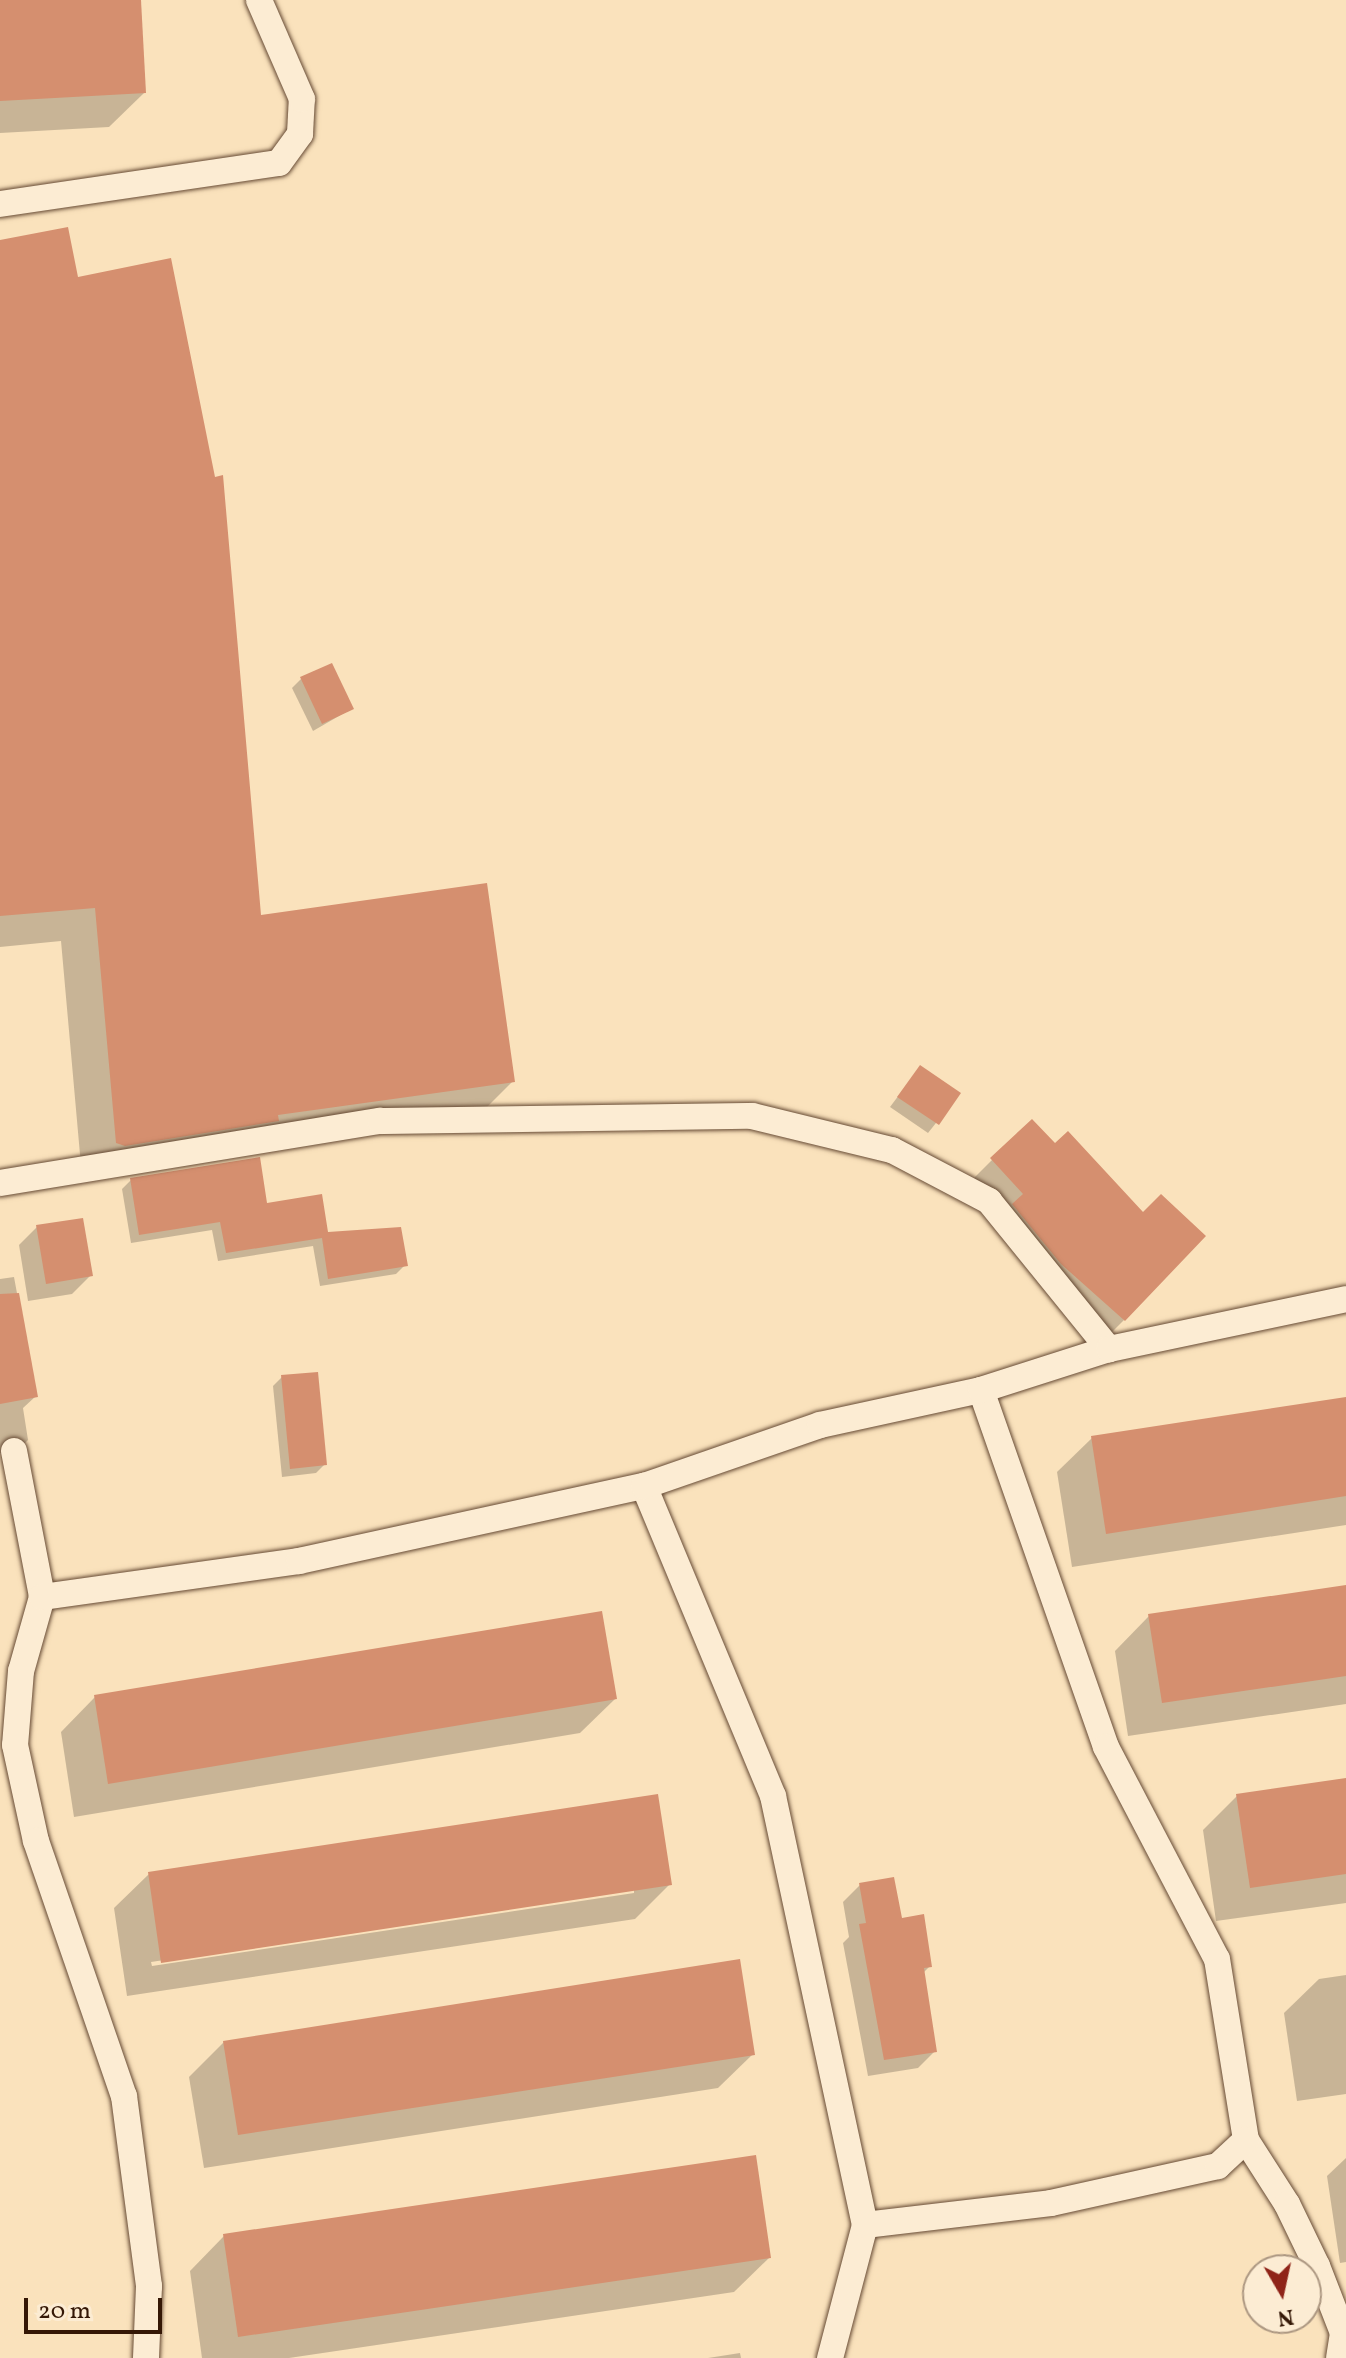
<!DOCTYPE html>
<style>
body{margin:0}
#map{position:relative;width:1346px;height:2358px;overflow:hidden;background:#fae2bc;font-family:Vollkorn,serif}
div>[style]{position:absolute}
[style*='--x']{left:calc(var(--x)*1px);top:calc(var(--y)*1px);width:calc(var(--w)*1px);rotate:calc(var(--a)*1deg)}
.shadow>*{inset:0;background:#0003}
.building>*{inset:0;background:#d58f6f}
.roads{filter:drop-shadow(0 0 2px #664a34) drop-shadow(0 0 2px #664a34)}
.service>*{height:26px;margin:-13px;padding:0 13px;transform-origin:13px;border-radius:13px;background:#fcecd3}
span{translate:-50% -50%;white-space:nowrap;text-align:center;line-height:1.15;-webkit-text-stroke:8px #fcecd3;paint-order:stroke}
.north{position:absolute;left:1242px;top:2254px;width:80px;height:80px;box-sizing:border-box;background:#fcecd3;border:2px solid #ac9781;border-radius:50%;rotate:171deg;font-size:22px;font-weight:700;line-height:32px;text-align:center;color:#351806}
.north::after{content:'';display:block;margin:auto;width:28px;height:36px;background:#8f2418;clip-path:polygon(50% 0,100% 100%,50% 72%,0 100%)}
.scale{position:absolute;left:24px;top:2298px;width:138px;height:36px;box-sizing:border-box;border:4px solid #351806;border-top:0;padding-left:10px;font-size:24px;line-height:28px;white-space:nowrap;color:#351806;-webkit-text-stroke:6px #fcecd3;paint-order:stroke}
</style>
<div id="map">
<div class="shadow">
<div style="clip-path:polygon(0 0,139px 0,144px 93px,109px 127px,0 133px)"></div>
<div style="clip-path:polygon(0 242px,77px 279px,259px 917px,513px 1081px,479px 1115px,82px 1177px,61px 941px,0 947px)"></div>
<div style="clip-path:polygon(301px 679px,351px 709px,313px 731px,292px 688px)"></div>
<div style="clip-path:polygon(920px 1067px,959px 1094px,928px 1133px,890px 1107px)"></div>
<div style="clip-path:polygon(1055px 1145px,1124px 1320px,1106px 1338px,974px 1178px,992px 1160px)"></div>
<div style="clip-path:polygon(131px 1180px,266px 1205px,405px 1265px,396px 1274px,320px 1286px,313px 1246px,218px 1261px,212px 1230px,131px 1243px,122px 1189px)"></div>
<div style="clip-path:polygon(37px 1227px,90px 1276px,72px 1294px,28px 1301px,19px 1245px)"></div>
<div style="clip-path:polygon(14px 1277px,36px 1396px,23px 1408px,28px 1440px,12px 1456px,0 1453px,0 1279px)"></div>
<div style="clip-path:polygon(282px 1377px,325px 1464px,316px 1473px,282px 1477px,273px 1386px)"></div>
<div style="clip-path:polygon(1346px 1399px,1346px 1525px,1072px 1567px,1057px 1472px,1092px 1438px)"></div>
<div style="clip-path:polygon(1346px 1587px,1346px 1704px,1128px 1736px,1115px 1651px,1149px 1616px)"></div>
<div style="clip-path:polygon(95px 1697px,615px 1699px,580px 1733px,74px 1817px,61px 1732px)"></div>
<div style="clip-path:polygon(1346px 1780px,1346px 1903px,1216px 1921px,1203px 1830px,1237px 1796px)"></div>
<div style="clip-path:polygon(evenodd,149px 1874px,670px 1884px,635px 1919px,127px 1996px,114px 1908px,149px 1874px,634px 1889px,634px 1893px,152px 1966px,151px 1962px,634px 1889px)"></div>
<div style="clip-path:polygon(860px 1885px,900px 1920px,930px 1966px,923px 1973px,935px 2051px,918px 2068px,868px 2076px,843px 1943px,849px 1937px,843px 1902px)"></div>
<div style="clip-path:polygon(1346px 1975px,1346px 2094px,1297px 2101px,1284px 2013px,1319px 1979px)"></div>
<div style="clip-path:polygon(224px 2042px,753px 2054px,718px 2088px,204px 2168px,189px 2077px)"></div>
<div style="clip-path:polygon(1346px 2158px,1346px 2262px,1340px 2263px,1327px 2176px)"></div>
<div style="clip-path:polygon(224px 2236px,769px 2258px,734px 2292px,289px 2358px,202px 2358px,190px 2271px)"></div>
<div style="clip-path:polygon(740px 2353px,741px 2358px,708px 2358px)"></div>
</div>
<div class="building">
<div style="clip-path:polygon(0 0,141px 0,146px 93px,0 101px)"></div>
<div style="clip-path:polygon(68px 227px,78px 277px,171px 258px,215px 477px,223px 475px,261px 915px,487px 883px,515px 1082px,278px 1115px,279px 1121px,125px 1146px,116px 1143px,95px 908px,0 916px,0 240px)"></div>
<div style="clip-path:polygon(332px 663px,354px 709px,322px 724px,300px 677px)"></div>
<div style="clip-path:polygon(920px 1065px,961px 1093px,939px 1125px,897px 1097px)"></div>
<div style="clip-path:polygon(1032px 1119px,1055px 1143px,1068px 1131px,1143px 1212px,1161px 1194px,1206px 1236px,1125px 1321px,1061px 1264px,1012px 1204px,1023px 1194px,990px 1158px)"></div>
<div style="clip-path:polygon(260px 1157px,267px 1203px,322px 1194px,328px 1232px,401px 1227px,408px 1266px,328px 1279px,322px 1238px,226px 1253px,220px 1222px,139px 1235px,130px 1178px)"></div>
<div style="clip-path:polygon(83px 1218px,93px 1276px,46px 1284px,36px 1225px)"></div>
<div style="clip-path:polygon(19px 1293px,38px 1397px,0 1404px,0 1294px)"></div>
<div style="clip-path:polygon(318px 1372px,327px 1465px,290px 1469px,281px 1375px)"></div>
<div style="clip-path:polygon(1346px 1397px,1346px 1496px,1106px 1534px,1091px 1436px)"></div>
<div style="clip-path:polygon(1346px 1585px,1346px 1676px,1162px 1703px,1148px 1614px)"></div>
<div style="clip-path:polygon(602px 1611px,617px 1699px,108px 1784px,94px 1695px)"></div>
<div style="clip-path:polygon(1346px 1778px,1346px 1874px,1250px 1888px,1236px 1794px)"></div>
<div style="clip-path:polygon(658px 1794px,672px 1885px,161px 1963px,148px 1872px)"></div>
<div style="clip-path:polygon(894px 1877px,902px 1918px,924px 1914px,932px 1967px,924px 1968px,937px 2052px,884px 2060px,859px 1924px,866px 1923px,859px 1883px)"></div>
<div style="clip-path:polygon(740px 1959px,755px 2055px,238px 2135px,223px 2041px)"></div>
<div style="clip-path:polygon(756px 2155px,771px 2258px,238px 2337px,223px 2234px)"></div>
</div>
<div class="roads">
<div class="service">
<div style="--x:0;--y:204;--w:282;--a:-8.4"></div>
<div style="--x:279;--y:163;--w:36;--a:-54"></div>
<div style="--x:300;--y:134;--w:35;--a:-87"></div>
<div style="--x:302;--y:99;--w:108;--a:-113.5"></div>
<div style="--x:0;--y:1183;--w:385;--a:-9.3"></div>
<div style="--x:380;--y:1121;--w:372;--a:-0.8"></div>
<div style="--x:752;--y:1116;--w:144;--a:13.7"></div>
<div style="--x:892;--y:1150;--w:110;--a:27.7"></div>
<div style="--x:989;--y:1201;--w:191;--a:51"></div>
<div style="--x:981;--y:1390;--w:378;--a:70.7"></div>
<div style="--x:1106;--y:1747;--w:239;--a:62.4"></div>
<div style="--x:1217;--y:1959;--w:183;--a:80.9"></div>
<div style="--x:1246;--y:2140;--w:76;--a:57.4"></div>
<div style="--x:1287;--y:2204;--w:69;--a:64.2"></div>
<div style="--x:1317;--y:2266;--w:72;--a:68.8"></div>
<div style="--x:1343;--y:2333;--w:25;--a:99"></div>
<div style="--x:14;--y:1451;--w:149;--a:79.1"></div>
<div style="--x:42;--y:1597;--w:77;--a:105.8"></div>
<div style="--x:21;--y:1671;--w:74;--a:94.6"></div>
<div style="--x:15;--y:1745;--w:98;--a:77.7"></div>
<div style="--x:36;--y:1841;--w:270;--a:71"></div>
<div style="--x:124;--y:2096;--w:192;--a:82.5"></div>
<div style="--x:149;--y:2286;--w:72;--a:92.4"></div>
<div style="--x:644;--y:1486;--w:336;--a:67.4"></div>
<div style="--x:773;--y:1796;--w:439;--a:77.9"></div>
<div style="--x:865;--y:2225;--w:138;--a:104.7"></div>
<div style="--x:42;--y:1597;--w:260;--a:-8"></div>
<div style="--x:299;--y:1561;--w:353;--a:-12.3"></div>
<div style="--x:644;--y:1486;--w:186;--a:-19.1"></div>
<div style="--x:820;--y:1425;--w:165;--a:-12.3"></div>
<div style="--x:981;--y:1390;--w:134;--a:-17.8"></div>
<div style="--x:1109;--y:1349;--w:242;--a:-11.9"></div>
<div style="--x:865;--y:2225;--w:187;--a:-6.7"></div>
<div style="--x:1051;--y:2203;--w:171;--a:-12.5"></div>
<div style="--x:1218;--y:2166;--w:38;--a:-43"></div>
</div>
</div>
<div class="north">N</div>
<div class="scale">20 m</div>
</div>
